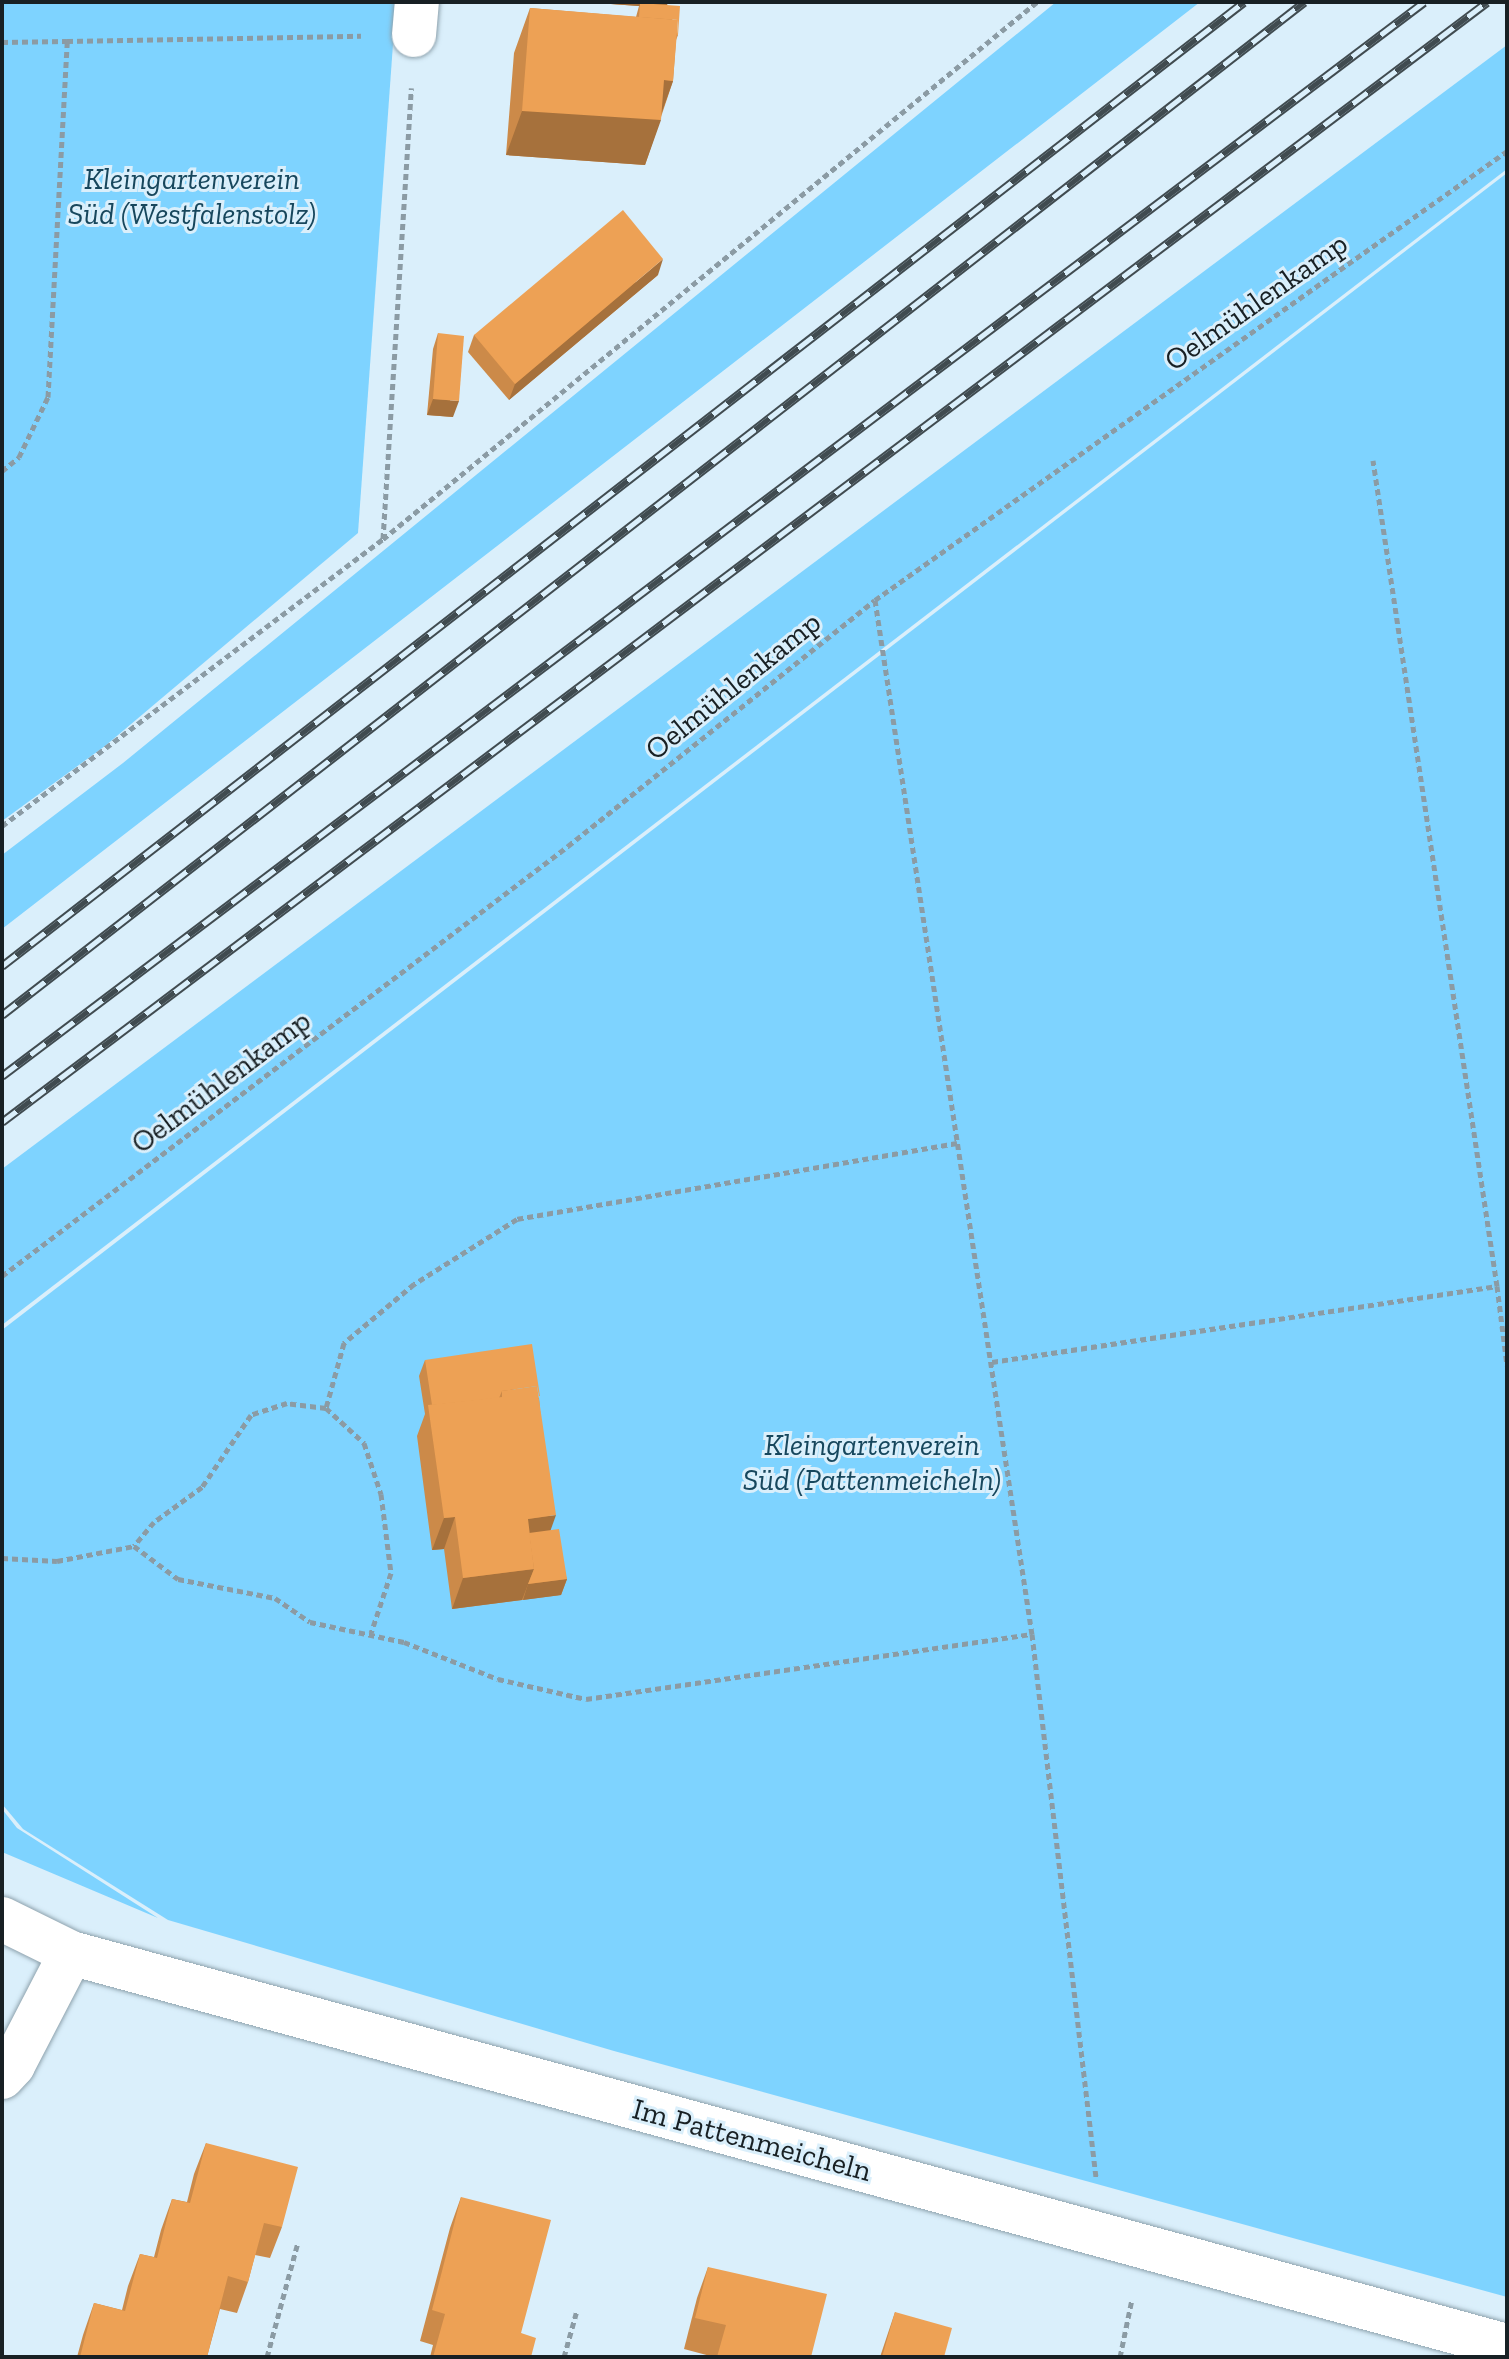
<!DOCTYPE html>
<meta charset="utf-8">
<style>
body{margin:0}
#map{position:relative;width:1509px;height:2359px;overflow:hidden;background:#daeffb;font-family:"Zilla Slab",serif}
div>[style]{position:absolute}
[style*='--x']{left:calc(var(--x)*1px);top:calc(var(--y)*1px);width:calc(var(--w)*1px);rotate:calc(var(--a)*1deg)}
.green>*{inset:0;background:#7ed3ff}
.path>*{height:5px;margin-top:-2.5px;transform-origin:0;background:repeating-linear-gradient(90deg,#8b9ba4 0 6px,transparent 0 10px)}
.roads{filter:drop-shadow(0 0 2px #8ea2ad) drop-shadow(0 0 2px #8ea2ad)}
.minor>*{height:44px;margin:-22px;padding:0 22px;transform-origin:22px;border-radius:22px;background:#fff}
.tertiary>*{height:44px;margin:-22px;padding:0 22px;transform-origin:22px;border-radius:22px;background:#fff}
.rail>*{height:9px;margin-top:-4.5px;transform-origin:0;background:repeating-linear-gradient(90deg,#daeffb 0 18px,#404b50 0 36px);box-sizing:border-box;border-block:2px solid #404b50}
.wall>*{inset:0;background:#cc8a49}
.shaded-wall>*{inset:0;background:#a6713c}
.building>*{inset:0;background:#eda155}
span{translate:-50% -50%;white-space:nowrap;text-align:center;line-height:1.15;-webkit-text-stroke:6px #daeffb;paint-order:stroke}
.park-label{font-size:30px;color:#17475d;font-style:italic}
.street-label{font-size:30px;color:#182024}
.frame{position:absolute;inset:0;border:4px solid #182024;pointer-events:none}
</style>
<div id="map">
<div class="green">
<div style="clip-path:polygon(2px 2px,396px 2px,358px 533px,105px 746px,2px 821px)"></div>
<div style="clip-path:polygon(1056px 2px,1200px 2px,2px 929px,2px 855px,123px 763px)"></div>
<div style="clip-path:polygon(1507px 45px,1507px 169px,2px 1325px,2px 1169px)"></div>
<div style="clip-path:polygon(1507px 173px,1507px 2297px,614px 2051px,168px 1920px,23px 1829px,2px 1804px,2px 1330px)"></div>
<div style="clip-path:polygon(2px 1809px,17px 1828px,158px 1918px,2px 1852px)"></div>
</div>
<div class="path">
<div style="--x:2;--y:42;--w:65;--a:-0.9"></div>
<div style="--x:2;--y:471;--w:22;--a:-39"></div>
<div style="--x:19;--y:457;--w:67;--a:-64.2"></div>
<div style="--x:48;--y:397;--w:357;--a:-86.9"></div>
<div style="--x:67;--y:41;--w:294;--a:-1"></div>
<div style="--x:383;--y:539;--w:452;--a:-86.4"></div>
<div style="--x:875;--y:600;--w:1046;--a:81.37"></div>
<div style="--x:1032;--y:1634;--w:547;--a:83.28"></div>
<div style="--x:2;--y:826;--w:477;--a:-37"></div>
<div style="--x:383;--y:539;--w:846;--a:-39.39"></div>
<div style="--x:957;--y:1143;--w:447;--a:170.2"></div>
<div style="--x:517;--y:1219;--w:122;--a:147.7"></div>
<div style="--x:414;--y:1284;--w:92;--a:139.9"></div>
<div style="--x:344;--y:1343;--w:67;--a:105.5"></div>
<div style="--x:326;--y:1408;--w:39;--a:-173"></div>
<div style="--x:287;--y:1403;--w:38;--a:162"></div>
<div style="--x:251;--y:1415;--w:87;--a:124.2"></div>
<div style="--x:202;--y:1487;--w:59;--a:143.9"></div>
<div style="--x:154;--y:1522;--w:31;--a:130"></div>
<div style="--x:134;--y:1546;--w:55;--a:36.9"></div>
<div style="--x:178;--y:1579;--w:99;--a:11.1"></div>
<div style="--x:275;--y:1598;--w:42;--a:34.4"></div>
<div style="--x:310;--y:1622;--w:96;--a:12"></div>
<div style="--x:404;--y:1642;--w:101;--a:21.5"></div>
<div style="--x:498;--y:1679;--w:90;--a:12.8"></div>
<div style="--x:586;--y:1699;--w:451;--a:-8.3"></div>
<div style="--x:2;--y:1276;--w:711;--a:-37.22"></div>
<div style="--x:568;--y:846;--w:393;--a:-38.7"></div>
<div style="--x:875;--y:600;--w:775;--a:-35.39"></div>
<div style="--x:1497;--y:1286;--w:80;--a:82.8"></div>
<div style="--x:992;--y:1362;--w:511;--a:-8.56"></div>
<div style="--x:1497;--y:1286;--w:835;--a:-98.54"></div>
<div style="--x:326;--y:1408;--w:52;--a:42.6"></div>
<div style="--x:364;--y:1443;--w:54;--a:71.6"></div>
<div style="--x:381;--y:1494;--w:80;--a:82.8"></div>
<div style="--x:391;--y:1573;--w:63;--a:108.4"></div>
<div style="--x:2;--y:1558;--w:55;--a:3.1"></div>
<div style="--x:57;--y:1561;--w:78;--a:-11"></div>
<div style="--x:267;--y:2357;--w:119;--a:-74.9"></div>
<div style="--x:564;--y:2357;--w:49;--a:-74.5"></div>
<div style="--x:1120;--y:2357;--w:59;--a:-78.3"></div>
</div>
<div class="roads">
<div class="minor">
<div style="--x:414;--y:35;--w:33;--a:-85"></div>
<div style="--x:2;--y:2077;--w:16;--a:-47"></div>
<div style="--x:13;--y:2065;--w:126;--a:-62.6"></div>
</div>
<div class="tertiary">
<div style="--x:2;--y:1919;--w:77;--a:26.2"></div>
<div style="--x:71;--y:1953;--w:1489;--a:15.31"></div>
</div>
</div>
<div class="rail">
<div style="--x:2;--y:966;--w:1572;--a:-37.82"></div>
<div style="--x:2;--y:1015;--w:1650;--a:-37.88"></div>
<div style="--x:2;--y:1076;--w:1782;--a:-37.06"></div>
<div style="--x:2;--y:1122;--w:1860;--a:-37.02"></div>
</div>
<div class="wall">
<div style="clip-path:polygon(583px 2px,668px 2px,667px 5px,678px 35px,676px 40px,673px 81px,645px 165px,506px 155px,514px 53px,530px 8px,636px 17px,639px 6px)"></div>
<div style="clip-path:polygon(658px 275px,509px 400px,468px 352px,474px 335px)"></div>
<div style="clip-path:polygon(438px 333px,453px 417px,427px 415px,433px 349px)"></div>
<div style="clip-path:polygon(425px 1360px,539px 1398px,550px 1530px,567px 1579px,561px 1595px,452px 1609px,444px 1549px,432px 1550px,417px 1436px,425px 1414px,419px 1376px)"></div>
<div style="clip-path:polygon(206px 2143px,282px 2227px,270px 2258px,255px 2255px,248px 2282px,237px 2313px,220px 2309px,207px 2357px,77px 2357px,83px 2335px,94px 2303px,122px 2310px,128px 2286px,140px 2254px,154px 2257px,161px 2230px,172px 2199px,187px 2202px,194px 2174px)"></div>
<div style="clip-path:polygon(461px 2197px,521px 2333px,531px 2357px,430px 2357px,433px 2345px,420px 2341px,450px 2228px)"></div>
<div style="clip-path:polygon(708px 2267px,811px 2357px,714px 2357px,684px 2349px,697px 2298px)"></div>
<div style="clip-path:polygon(895px 2312px,944px 2357px,880px 2357px)"></div>
</div>
<div class="shaded-wall">
<div style="clip-path:polygon(583px 2px,668px 2px,666px 8px)"></div>
<div style="clip-path:polygon(664px 80px,673px 81px,659px 120px,661px 120px,645px 165px,506px 155px,522px 111px)"></div>
<div style="clip-path:polygon(663px 259px,658px 275px,509px 400px,515px 384px)"></div>
<div style="clip-path:polygon(433px 399px,459px 401px,453px 417px,427px 415px)"></div>
<div style="clip-path:polygon(556px 1515px,545px 1546px,516px 1550px,528px 1519px)"></div>
<div style="clip-path:polygon(455px 1517px,444px 1549px,432px 1550px,444px 1518px)"></div>
<div style="clip-path:polygon(534px 1569px,522px 1600px,452px 1609px,463px 1578px)"></div>
<div style="clip-path:polygon(567px 1579px,561px 1595px,523px 1600px,528px 1584px)"></div>
</div>
<div class="building">
<div style="clip-path:polygon(640px 3px,680px 6px,678px 35px,677px 35px,678px 20px,639px 17px)"></div>
<div style="clip-path:polygon(530px 8px,678px 20px,673px 81px,664px 80px,661px 120px,522px 111px)"></div>
<div style="clip-path:polygon(623px 210px,663px 259px,515px 384px,474px 335px)"></div>
<div style="clip-path:polygon(438px 333px,464px 336px,459px 401px,433px 399px)"></div>
<div style="clip-path:polygon(532px 1344px,540px 1396px,539px 1396px,537px 1386px,502px 1391px,499px 1398px,432px 1405px,425px 1360px)"></div>
<div style="clip-path:polygon(537px 1386px,556px 1515px,528px 1519px,534px 1569px,463px 1578px,455px 1517px,444px 1518px,428px 1405px,502px 1397px,502px 1391px)"></div>
<div style="clip-path:polygon(559px 1529px,567px 1579px,528px 1584px,534px 1569px,529px 1533px)"></div>
<div style="clip-path:polygon(206px 2143px,298px 2167px,282px 2227px,264px 2223px,248px 2282px,228px 2276px,207px 2357px,80px 2357px,94px 2303px,125px 2311px,140px 2254px,157px 2258px,172px 2199px,190px 2203px)"></div>
<div style="clip-path:polygon(461px 2197px,551px 2220px,521px 2333px,536px 2338px,531px 2357px,433px 2357px,445px 2314px,432px 2310px)"></div>
<div style="clip-path:polygon(708px 2267px,827px 2294px,811px 2357px,717px 2357px,726px 2325px,695px 2318px)"></div>
<div style="clip-path:polygon(895px 2312px,952px 2328px,944px 2357px,882px 2357px)"></div>
</div>
<div class="park-label">
<span style="left:192px;top:196px">Kleingartenverein<br>Süd (Westfalenstolz)</span>
<span style="left:872px;top:1462px">Kleingartenverein<br>Süd (Pattenmeicheln)</span>
</div>
<div class="street-label">
<span style="left:1256px;top:302px;rotate:-35deg">Oelmühlenkamp</span>
<span style="left:733px;top:686px;rotate:-39deg">Oelmühlenkamp</span>
<span style="left:221px;top:1082px;rotate:-37deg">Oelmühlenkamp</span>
<span style="left:752px;top:2140px;rotate:15deg">Im Pattenmeicheln</span>
</div>
<div class="frame"></div>
</div>
